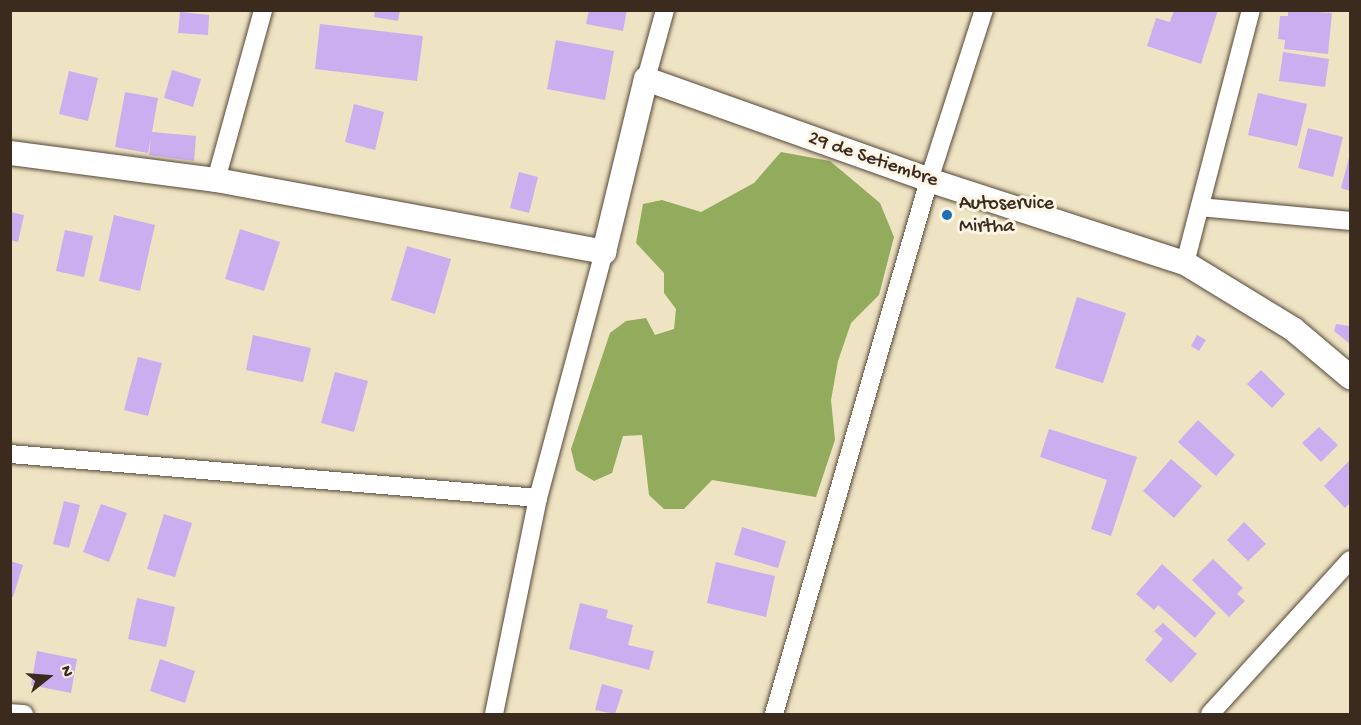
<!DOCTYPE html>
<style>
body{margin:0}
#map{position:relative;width:1361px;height:725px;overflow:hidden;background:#eee3c3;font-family:"Gochi Hand",sans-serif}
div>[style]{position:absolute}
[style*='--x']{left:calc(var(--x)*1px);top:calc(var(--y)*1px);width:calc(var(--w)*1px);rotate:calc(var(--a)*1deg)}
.forest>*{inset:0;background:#92ab5c}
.building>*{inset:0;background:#cbaef0}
.roads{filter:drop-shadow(0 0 2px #564637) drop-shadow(0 0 2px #564637)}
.minor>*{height:18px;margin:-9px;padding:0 9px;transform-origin:9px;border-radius:9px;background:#fff}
.tertiary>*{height:24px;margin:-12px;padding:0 12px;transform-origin:12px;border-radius:12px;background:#fff}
.dots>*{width:16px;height:16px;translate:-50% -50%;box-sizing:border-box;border:3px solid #fcf5e5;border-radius:50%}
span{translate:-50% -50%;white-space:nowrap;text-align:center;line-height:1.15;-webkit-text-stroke:6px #fcf5e5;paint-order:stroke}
.street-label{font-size:20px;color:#3b2a1e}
.poi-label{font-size:20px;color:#3b2a1e}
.left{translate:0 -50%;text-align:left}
.frame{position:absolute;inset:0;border:12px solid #3b2a1e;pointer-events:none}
.north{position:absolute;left:18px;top:647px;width:60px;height:60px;-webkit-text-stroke:4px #fcf5e5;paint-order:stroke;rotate:73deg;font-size:16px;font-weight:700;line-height:24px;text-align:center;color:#3b2a1e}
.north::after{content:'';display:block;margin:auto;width:21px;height:27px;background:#3b2a1e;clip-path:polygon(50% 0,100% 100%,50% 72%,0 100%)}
</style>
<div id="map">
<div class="forest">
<div style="clip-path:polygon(781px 152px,830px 161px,880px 203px,894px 237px,879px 295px,851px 323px,838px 361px,831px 400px,835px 440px,816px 497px,712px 480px,684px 509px,664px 509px,649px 495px,642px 435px,623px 436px,612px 473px,594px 481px,576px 470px,571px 449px,610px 333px,626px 321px,646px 318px,655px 335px,674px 329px,676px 309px,664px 293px,664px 273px,636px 243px,643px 204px,662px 200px,701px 212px,754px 183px)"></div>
</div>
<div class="building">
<div style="clip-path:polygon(375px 10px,400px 10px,398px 21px,374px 17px)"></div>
<div style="clip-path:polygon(589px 10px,627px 10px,623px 31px,586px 24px)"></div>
<div style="clip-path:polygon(1174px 10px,1218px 10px,1201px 64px,1147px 46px,1156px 18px,1170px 22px)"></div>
<div style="clip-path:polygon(1288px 10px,1332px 13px,1328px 54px,1284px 49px,1285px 40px,1278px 39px,1280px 16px,1288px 16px)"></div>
<div style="clip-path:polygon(180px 12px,209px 15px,208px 35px,178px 33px)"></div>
<div style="clip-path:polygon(320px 24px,423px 36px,417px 81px,315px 69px)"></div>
<div style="clip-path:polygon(556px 40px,614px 51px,605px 100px,547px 89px)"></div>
<div style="clip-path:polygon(1283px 52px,1329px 59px,1325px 87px,1279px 81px)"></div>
<div style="clip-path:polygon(172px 70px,201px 79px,193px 107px,164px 98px)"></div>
<div style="clip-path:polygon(69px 71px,98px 78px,88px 121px,59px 114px)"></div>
<div style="clip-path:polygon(125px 92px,158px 98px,152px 132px,196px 136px,194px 161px,149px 155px,151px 138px,148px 153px,115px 147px)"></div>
<div style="clip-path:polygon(1258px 93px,1307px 104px,1297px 146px,1248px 135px)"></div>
<div style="clip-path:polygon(354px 104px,384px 112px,375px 150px,345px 142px)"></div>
<div style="clip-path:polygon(1308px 128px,1343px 137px,1333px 177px,1298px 168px)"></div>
<div style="clip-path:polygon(1350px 154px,1350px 191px,1341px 188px)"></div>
<div style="clip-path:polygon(519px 172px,538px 177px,529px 213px,510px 208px)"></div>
<div style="clip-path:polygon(10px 212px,24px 215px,18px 242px,10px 240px)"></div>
<div style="clip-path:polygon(114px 215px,155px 225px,140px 291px,99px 281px)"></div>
<div style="clip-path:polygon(240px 229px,280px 242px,264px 291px,225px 279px)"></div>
<div style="clip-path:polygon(65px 230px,93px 236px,84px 277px,56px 271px)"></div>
<div style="clip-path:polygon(407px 246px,451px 259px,435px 314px,391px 300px)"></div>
<div style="clip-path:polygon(1077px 297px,1126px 313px,1103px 383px,1055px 368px)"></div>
<div style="clip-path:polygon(1336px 324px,1350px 326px,1350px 344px,1334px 331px)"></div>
<div style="clip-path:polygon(253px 335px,311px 348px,303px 382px,246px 370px)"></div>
<div style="clip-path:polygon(1197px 335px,1206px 340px,1199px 351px,1191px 346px)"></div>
<div style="clip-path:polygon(138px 357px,162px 363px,148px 416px,124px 410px)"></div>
<div style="clip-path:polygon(1261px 370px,1285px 394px,1272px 408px,1247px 384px)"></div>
<div style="clip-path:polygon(335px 372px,368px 381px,354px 432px,321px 423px)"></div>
<div style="clip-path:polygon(1198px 420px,1235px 455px,1216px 476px,1178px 442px)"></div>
<div style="clip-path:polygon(1319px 427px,1338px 445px,1321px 462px,1302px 443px)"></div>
<div style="clip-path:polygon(1049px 429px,1137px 457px,1111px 536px,1091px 529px,1107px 480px,1040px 457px)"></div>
<div style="clip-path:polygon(1171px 459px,1202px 486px,1174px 518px,1143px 491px)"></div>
<div style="clip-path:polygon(1350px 460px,1350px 503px,1345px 508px,1324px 486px)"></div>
<div style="clip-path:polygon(64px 501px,80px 505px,69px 548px,53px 544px)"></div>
<div style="clip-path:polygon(101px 504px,127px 513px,109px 562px,83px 552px)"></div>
<div style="clip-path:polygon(164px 514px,192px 523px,175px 577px,147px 569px)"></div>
<div style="clip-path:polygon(1244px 522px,1266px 544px,1248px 561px,1227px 540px)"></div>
<div style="clip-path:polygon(742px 527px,786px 541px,778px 568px,734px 555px)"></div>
<div style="clip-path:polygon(1213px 559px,1243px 588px,1237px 594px,1245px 601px,1229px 617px,1192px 580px)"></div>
<div style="clip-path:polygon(10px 561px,23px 565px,13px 597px,10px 596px)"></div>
<div style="clip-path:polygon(716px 562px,775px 576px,766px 617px,707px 603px)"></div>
<div style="clip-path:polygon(1162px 564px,1216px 613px,1195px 638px,1158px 605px,1154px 610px,1136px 594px)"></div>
<div style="clip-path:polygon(137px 598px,175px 607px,166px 647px,128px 639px)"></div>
<div style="clip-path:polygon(580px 603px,608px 610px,606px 618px,633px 625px,628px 645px,654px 651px,649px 670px,569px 649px)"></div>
<div style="clip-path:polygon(1163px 623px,1197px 654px,1171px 683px,1145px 660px,1163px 639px,1154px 631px)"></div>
<div style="clip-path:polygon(37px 651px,77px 659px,71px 693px,31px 685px)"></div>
<div style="clip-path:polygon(160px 659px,195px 671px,185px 703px,150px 691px)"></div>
<div style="clip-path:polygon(602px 684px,623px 690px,615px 714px,595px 710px)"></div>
</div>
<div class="roads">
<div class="minor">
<div style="--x:646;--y:79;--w:72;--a:-74.6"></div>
<div style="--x:216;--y:180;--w:176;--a:-74.5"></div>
<div style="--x:1200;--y:207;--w:151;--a:5.3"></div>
<div style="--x:1185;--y:263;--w:261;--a:-75.4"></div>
<div style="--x:10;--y:454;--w:530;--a:4.76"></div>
<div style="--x:10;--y:713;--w:14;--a:4"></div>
<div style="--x:494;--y:714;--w:220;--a:-78.5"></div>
<div style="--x:538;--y:498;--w:255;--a:-75"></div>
<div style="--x:774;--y:714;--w:556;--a:-73.81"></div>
<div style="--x:929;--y:180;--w:179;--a:-72.1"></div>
<div style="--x:1210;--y:714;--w:208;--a:-47.7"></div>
</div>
<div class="tertiary">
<div style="--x:10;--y:153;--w:208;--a:7.5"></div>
<div style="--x:216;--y:180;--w:395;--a:10.5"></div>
<div style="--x:604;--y:252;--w:178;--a:-76.4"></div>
<div style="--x:646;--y:79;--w:300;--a:19.6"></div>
<div style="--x:929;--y:180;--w:269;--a:18"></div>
<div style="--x:1185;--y:263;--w:127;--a:31.4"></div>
<div style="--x:1293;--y:329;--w:75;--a:40.1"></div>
</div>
</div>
<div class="dots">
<div style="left:947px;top:215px;background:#1f6fb2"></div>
</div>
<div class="street-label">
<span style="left:873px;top:160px;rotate:19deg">29 de Setiembre</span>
</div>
<div class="poi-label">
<span class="left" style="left:959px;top:216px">Autoservice<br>Mirtha</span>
</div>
<div class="frame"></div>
<div class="north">N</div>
</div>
